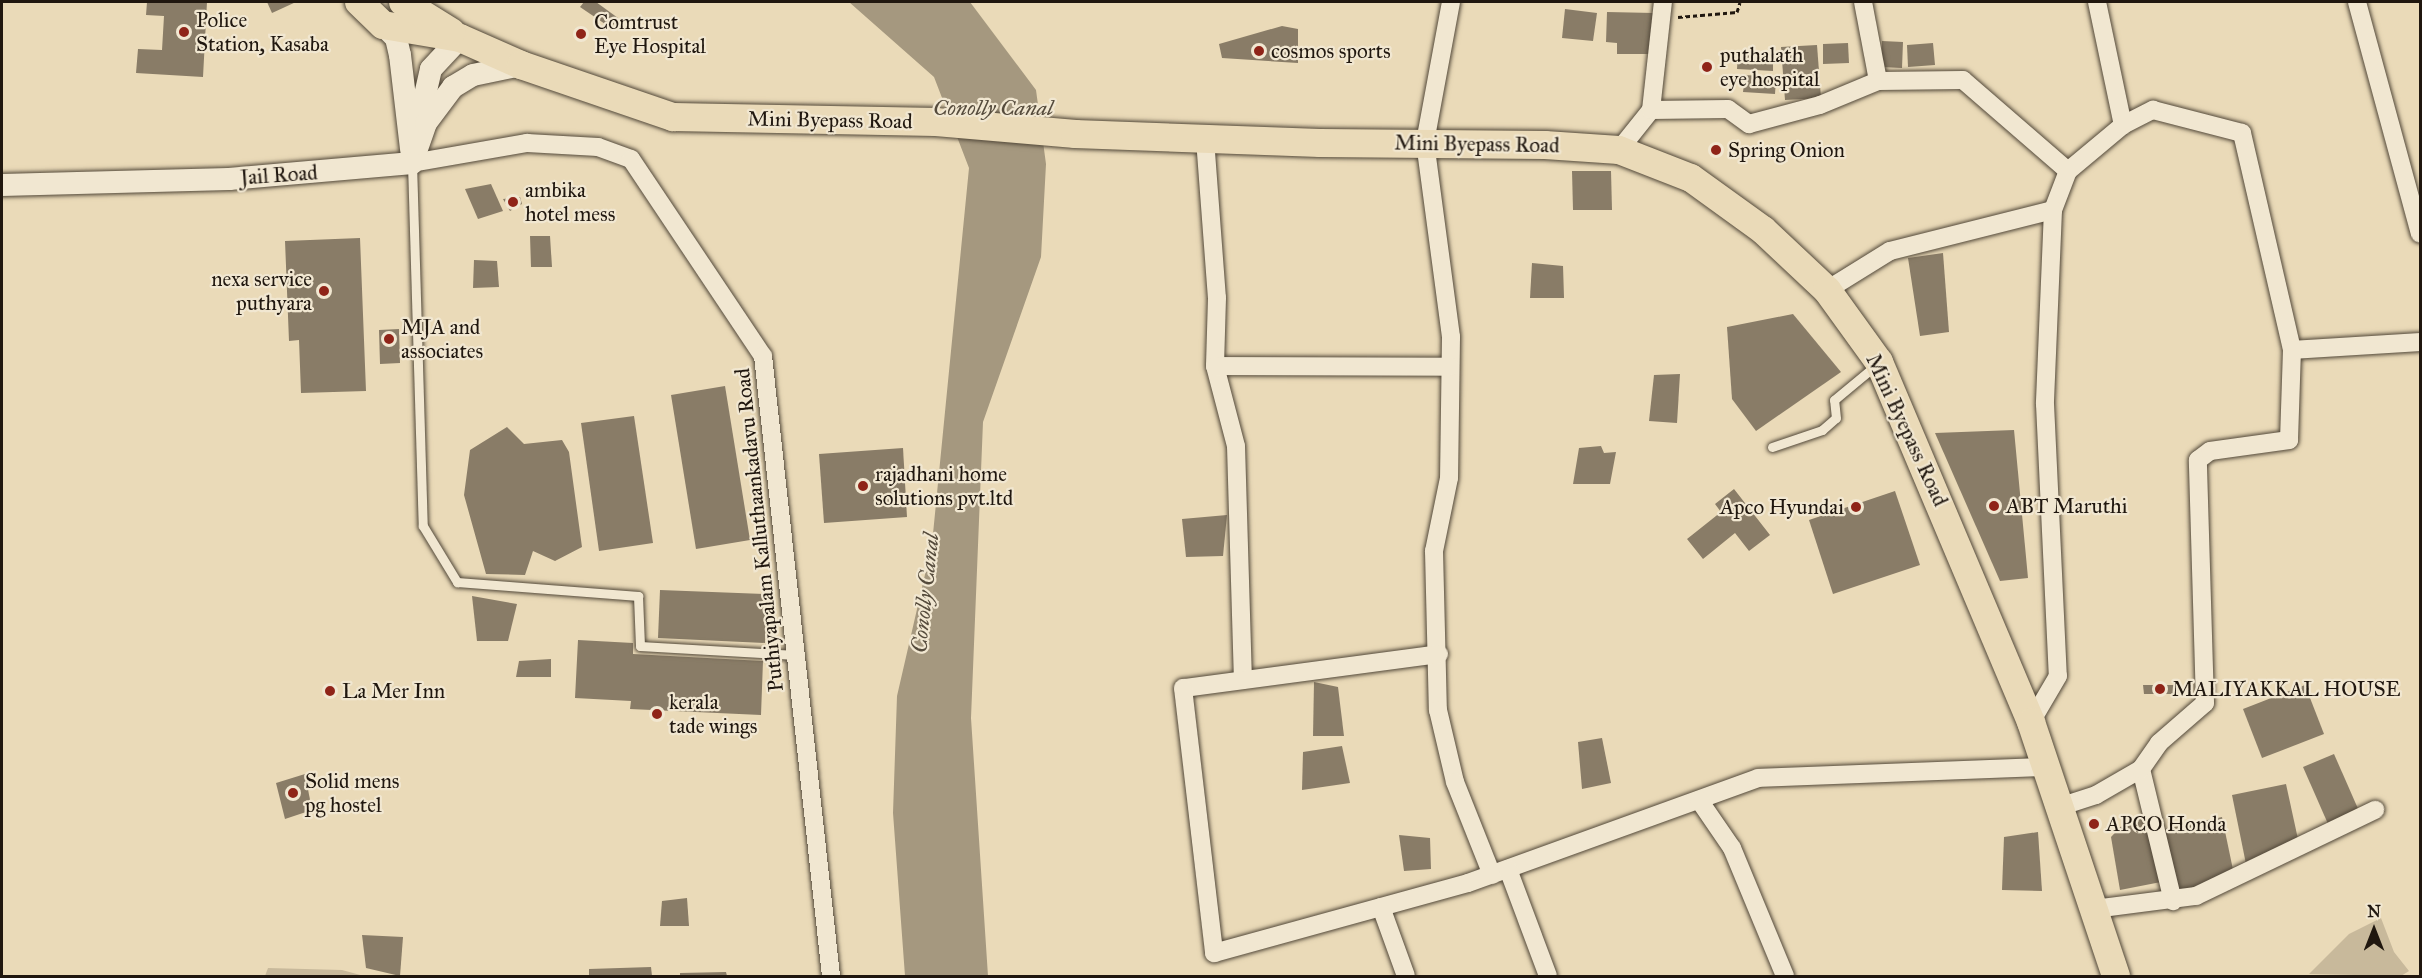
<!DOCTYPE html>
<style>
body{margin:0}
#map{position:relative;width:2422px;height:978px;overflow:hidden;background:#eadab8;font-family:"IM FELL Great Primer",serif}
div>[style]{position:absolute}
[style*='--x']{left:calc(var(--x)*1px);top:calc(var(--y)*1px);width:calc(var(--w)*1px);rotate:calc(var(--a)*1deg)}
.green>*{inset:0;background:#c8b99b}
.water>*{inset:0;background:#a5987f}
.building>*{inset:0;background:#897c67}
.path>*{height:3px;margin-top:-1.5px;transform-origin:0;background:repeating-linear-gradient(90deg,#20170f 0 4.5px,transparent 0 7.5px)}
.roads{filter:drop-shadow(0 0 2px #524839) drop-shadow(0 0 2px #524839)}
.service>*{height:9px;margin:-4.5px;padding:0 4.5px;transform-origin:4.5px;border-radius:4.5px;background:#f1e7d1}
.minor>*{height:18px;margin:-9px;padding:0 9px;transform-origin:9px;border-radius:9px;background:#f1e7d1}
.tertiary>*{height:22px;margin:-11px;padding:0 11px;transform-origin:11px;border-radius:11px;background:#f1e7d1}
.primary>*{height:28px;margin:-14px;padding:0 14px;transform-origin:14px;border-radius:14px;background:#eadab8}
.dots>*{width:16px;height:16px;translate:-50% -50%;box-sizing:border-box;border:3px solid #f1e7d1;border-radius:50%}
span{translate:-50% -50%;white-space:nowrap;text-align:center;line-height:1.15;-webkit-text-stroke:4.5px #f1e7d1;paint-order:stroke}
.poi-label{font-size:21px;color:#20170f}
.left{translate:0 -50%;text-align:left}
.right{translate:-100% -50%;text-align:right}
.street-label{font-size:21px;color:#20170f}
.water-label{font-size:22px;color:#554b3c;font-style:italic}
.frame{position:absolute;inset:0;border:3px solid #20170f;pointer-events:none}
.north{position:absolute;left:2344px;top:900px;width:60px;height:60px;-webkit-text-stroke:4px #f1e7d1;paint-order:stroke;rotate:0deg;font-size:16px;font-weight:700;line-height:24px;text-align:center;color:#20170f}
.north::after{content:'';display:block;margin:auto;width:21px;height:27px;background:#20170f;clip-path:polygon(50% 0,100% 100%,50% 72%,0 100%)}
</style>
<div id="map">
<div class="green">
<div style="clip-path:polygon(2381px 918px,2394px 952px,2409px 971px,2401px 976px,2309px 974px,2349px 934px)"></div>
<div style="clip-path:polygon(268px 968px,342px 970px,364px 976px,265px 976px)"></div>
</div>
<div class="water">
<div style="clip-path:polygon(849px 2px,970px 2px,1036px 90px,1046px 164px,1041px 257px,983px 422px,971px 718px,988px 976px,905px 976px,893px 813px,897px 696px,932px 544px,969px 168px,934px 77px)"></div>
</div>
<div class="building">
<div style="clip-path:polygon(147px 2px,207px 2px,203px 77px,136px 73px,138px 49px,162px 50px,164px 16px,146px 15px)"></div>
<div style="clip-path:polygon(267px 2px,296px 2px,272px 13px)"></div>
<div style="clip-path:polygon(584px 2px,596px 2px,618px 18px,611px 28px,580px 7px)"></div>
<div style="clip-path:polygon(1565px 9px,1597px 13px,1593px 41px,1562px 38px)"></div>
<div style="clip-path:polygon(1607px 12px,1654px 13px,1652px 54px,1617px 54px,1617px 43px,1606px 42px)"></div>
<div style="clip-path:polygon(1282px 26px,1298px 29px,1298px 63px,1222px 58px,1219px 44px)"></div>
<div style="clip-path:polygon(1882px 41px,1903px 42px,1902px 68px,1881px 67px)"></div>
<div style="clip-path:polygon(1848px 43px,1849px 63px,1823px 64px,1823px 44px)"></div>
<div style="clip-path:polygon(1933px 43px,1935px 65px,1908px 67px,1907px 45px)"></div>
<div style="clip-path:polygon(1817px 45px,1821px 98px,1785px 100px,1781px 47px)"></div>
<div style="clip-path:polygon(1738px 52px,1773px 54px,1773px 71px,1737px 69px)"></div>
<div style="clip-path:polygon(1745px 75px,1776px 77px,1775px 94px,1743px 92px)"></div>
<div style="clip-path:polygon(1572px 171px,1611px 171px,1612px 210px,1573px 210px)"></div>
<div style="clip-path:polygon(491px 184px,503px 211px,478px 219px,465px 189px)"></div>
<div style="clip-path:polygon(520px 197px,522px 204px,510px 211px,503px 199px)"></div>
<div style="clip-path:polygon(530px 236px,550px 236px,552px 267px,531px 267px)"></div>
<div style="clip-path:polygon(360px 238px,366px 391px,301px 393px,299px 340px,289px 341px,285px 241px)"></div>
<div style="clip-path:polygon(1943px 253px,1949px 332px,1920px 336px,1908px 258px)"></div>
<div style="clip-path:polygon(474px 260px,497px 261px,499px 287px,473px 288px)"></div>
<div style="clip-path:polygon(1532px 263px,1563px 266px,1564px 298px,1530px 298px)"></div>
<div style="clip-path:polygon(1793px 314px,1841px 372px,1756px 431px,1732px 399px,1727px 327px)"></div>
<div style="clip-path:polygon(399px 329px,400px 363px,380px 364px,379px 330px)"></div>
<div style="clip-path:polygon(1680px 374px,1677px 423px,1649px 421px,1654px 375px)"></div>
<div style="clip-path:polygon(725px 386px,750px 540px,696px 549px,671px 395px)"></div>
<div style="clip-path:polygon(634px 416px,653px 543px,599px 551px,581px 423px)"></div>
<div style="clip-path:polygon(507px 427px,524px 444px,562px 440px,569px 452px,582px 547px,555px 561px,533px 551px,525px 575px,486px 574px,464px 495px,470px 450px)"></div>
<div style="clip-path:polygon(2014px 430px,2028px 578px,2000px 581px,1935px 433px)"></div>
<div style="clip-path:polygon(1601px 446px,1604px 453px,1616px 452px,1610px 484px,1573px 484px,1579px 448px)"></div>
<div style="clip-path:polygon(903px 448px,907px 517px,824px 523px,819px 454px)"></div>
<div style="clip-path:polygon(1734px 489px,1770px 535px,1749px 551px,1735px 533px,1703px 559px,1687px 539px,1721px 512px,1715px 504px)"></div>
<div style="clip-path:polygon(1895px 491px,1920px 565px,1833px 594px,1809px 520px)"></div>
<div style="clip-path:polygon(1227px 515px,1223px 556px,1186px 557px,1182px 519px)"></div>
<div style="clip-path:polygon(660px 590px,767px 594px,765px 643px,658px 638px)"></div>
<div style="clip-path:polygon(472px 596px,517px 604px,508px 641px,477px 641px)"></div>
<div style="clip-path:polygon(578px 640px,633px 643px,633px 654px,763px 661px,761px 715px,630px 709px,631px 701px,575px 698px)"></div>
<div style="clip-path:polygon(551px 659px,551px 677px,516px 677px,519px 661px)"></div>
<div style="clip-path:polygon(1314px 682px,1338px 687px,1344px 736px,1313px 736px)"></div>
<div style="clip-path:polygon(2143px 685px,2177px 685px,2177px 694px,2144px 694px)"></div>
<div style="clip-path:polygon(2305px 685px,2324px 734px,2262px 758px,2243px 709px)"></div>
<div style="clip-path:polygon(1602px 738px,1611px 783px,1582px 789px,1578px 742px)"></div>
<div style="clip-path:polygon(1342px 746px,1350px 783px,1302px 790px,1303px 752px)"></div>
<div style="clip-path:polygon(2334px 754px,2363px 820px,2332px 833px,2303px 767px)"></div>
<div style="clip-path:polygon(305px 774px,312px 810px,285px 819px,276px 783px)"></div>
<div style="clip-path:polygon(2286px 784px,2301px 853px,2246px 864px,2232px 795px)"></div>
<div style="clip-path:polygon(2150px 817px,2161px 882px,2120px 890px,2111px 837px,2127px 820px)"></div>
<div style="clip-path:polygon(2222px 817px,2236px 884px,2178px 896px,2164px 829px)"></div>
<div style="clip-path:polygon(2038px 832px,2042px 891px,2002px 890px,2004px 837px)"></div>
<div style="clip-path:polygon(1399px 835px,1430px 838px,1431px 869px,1404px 871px)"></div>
<div style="clip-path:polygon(687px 898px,689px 926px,660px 926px,662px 901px)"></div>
<div style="clip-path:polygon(362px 935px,403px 937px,400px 976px,366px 968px)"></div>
<div style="clip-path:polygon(651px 967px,652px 976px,589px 976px,589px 969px)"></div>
<div style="clip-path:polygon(726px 972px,727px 976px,680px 976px,680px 973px)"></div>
</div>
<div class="path">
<div style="--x:1678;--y:17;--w:59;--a:-4.8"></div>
<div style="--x:1737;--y:12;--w:10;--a:-73"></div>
</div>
<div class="roads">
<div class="service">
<div style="--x:412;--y:163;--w:363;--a:88.3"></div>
<div style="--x:423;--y:526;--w:66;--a:58.7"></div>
<div style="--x:457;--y:582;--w:182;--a:4.4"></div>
<div style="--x:638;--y:596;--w:50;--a:87.7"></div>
<div style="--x:640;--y:646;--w:156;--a:3.3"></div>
<div style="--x:1772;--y:447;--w:53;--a:-18.8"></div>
<div style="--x:1822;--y:430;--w:18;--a:-41"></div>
<div style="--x:1836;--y:418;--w:18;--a:-96"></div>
<div style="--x:1834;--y:400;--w:53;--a:-39.7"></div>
</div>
<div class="minor">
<div style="--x:1451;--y:2;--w:142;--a:100.5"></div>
<div style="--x:1425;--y:142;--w:197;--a:82.4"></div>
<div style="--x:1451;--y:337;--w:141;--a:90.8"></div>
<div style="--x:1449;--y:478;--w:75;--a:101.6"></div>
<div style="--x:1434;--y:551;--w:159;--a:88.6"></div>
<div style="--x:1438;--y:710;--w:74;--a:76.7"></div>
<div style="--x:1455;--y:782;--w:100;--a:68.3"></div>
<div style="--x:1863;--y:2;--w:80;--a:79.2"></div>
<div style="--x:2097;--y:2;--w:126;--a:78.1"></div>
<div style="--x:2357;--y:2;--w:240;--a:74.8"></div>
<div style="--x:1651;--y:110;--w:77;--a:-0.7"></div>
<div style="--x:1728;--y:109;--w:26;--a:36"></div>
<div style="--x:1749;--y:124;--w:73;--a:-15"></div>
<div style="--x:1820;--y:105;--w:63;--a:-22.5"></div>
<div style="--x:1878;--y:81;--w:85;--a:-0.7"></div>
<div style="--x:1963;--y:80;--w:139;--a:40.9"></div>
<div style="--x:1205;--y:139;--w:159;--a:85.7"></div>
<div style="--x:1217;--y:298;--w:68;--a:91.7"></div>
<div style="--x:1215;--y:366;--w:83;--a:75.3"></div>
<div style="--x:1236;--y:446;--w:234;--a:88.3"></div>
<div style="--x:1619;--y:150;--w:51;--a:-51.3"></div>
<div style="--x:1651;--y:110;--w:109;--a:-83.7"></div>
<div style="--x:412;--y:163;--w:117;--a:-9.9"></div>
<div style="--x:527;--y:143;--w:71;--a:3.2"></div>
<div style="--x:598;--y:147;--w:35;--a:20"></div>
<div style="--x:631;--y:159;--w:237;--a:56.2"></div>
<div style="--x:763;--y:356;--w:624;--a:83.74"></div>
<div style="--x:2053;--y:210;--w:42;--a:-69"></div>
<div style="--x:2068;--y:171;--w:72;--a:-39.9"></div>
<div style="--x:2123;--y:125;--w:34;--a:-27"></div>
<div style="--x:2153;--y:110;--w:92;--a:14.5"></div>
<div style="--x:2242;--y:133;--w:223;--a:77"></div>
<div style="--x:2292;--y:350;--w:128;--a:-3.6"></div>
<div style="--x:1827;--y:290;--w:74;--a:-31.8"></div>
<div style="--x:1890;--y:251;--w:168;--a:-14.1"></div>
<div style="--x:2053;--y:210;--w:194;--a:92.4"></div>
<div style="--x:2045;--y:404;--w:272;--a:87.3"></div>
<div style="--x:2058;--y:676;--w:53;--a:120.4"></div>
<div style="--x:1215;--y:366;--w:235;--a:0.2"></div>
<div style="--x:1439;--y:654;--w:258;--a:172.4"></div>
<div style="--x:1183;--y:688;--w:267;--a:83.3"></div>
<div style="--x:1214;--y:953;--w:263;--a:-15.4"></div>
<div style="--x:1468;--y:883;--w:308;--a:-19.9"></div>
<div style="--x:1758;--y:778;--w:288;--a:-2.2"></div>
<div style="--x:2141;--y:769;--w:136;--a:76.4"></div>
<div style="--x:1699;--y:800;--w:58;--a:55.5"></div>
<div style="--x:1732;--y:848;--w:139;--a:67.5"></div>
<div style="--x:2059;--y:807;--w:39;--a:-18"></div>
<div style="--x:2096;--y:795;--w:52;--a:-30"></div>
<div style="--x:2141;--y:769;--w:32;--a:-55"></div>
<div style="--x:2159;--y:743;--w:61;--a:-41"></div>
<div style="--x:2205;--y:703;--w:243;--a:-91.7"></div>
<div style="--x:2198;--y:460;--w:15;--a:-37"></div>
<div style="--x:2210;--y:451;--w:80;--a:-7.9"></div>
<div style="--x:2289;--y:440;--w:90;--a:-88.1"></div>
<div style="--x:1508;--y:869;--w:114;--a:69.5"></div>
<div style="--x:1381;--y:907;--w:73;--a:70.1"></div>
<div style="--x:2094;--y:909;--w:103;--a:-7.3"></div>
<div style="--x:2196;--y:896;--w:199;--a:-25.7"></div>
</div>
<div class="tertiary">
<div style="--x:383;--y:25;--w:18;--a:45"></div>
<div style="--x:396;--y:38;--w:17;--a:77"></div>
<div style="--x:400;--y:55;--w:95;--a:83.3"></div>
<div style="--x:418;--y:126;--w:58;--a:-77.2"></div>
<div style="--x:431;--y:69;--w:42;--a:-46.9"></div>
<div style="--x:412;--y:163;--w:42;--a:-70.7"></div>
<div style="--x:426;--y:123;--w:45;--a:-53.1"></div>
<div style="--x:453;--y:87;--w:23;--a:-31"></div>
<div style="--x:473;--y:75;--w:49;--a:-11.8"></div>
<div style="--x:2;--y:185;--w:227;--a:-1.5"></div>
<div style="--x:229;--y:179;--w:184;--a:-5"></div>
</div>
<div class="primary">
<div style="--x:359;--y:2;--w:33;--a:44"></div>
<div style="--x:383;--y:25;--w:78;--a:9.6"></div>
<div style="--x:460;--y:38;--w:67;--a:23.9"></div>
<div style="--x:521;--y:65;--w:161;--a:18.9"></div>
<div style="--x:673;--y:117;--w:263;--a:1.1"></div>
<div style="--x:936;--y:122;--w:140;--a:4.9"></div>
<div style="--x:1075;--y:134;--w:245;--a:2.1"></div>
<div style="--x:1320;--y:143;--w:225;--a:0.5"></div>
<div style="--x:1545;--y:145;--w:74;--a:3.9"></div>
<div style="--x:1619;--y:150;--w:77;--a:21.3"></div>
<div style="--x:1691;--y:178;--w:89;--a:35.8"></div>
<div style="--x:1763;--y:230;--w:88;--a:43.2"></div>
<div style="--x:1827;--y:290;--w:89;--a:54.2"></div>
<div style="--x:1879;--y:362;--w:391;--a:67.1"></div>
<div style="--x:2031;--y:722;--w:268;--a:71.5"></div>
<div style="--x:403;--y:2;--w:57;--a:32"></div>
</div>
</div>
<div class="dots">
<div style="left:184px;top:32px;background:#8f2418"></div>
<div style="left:581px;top:34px;background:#8f2418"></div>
<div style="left:1259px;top:51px;background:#8f2418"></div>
<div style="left:1707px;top:67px;background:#8f2418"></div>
<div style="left:1716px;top:150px;background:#8f2418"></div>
<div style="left:513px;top:202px;background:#8f2418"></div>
<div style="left:324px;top:291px;background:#8f2418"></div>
<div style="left:389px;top:339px;background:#8f2418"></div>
<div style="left:863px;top:486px;background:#8f2418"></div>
<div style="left:1994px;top:506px;background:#8f2418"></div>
<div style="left:1856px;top:507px;background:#8f2418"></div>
<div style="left:2160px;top:689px;background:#8f2418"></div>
<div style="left:330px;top:691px;background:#8f2418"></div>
<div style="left:657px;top:714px;background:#8f2418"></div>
<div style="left:293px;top:793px;background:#8f2418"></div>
<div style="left:2094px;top:824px;background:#8f2418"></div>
</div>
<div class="poi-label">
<span class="left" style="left:196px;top:32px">Police<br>Station, Kasaba</span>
<span class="left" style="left:594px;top:34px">Comtrust<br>Eye Hospital</span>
<span class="left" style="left:1271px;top:51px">cosmos sports</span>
<span class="left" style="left:1720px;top:67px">puthalath<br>eye hospital</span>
<span class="left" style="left:1728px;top:150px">Spring Onion</span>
<span class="left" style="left:525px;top:202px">ambika<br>hotel mess</span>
<span class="right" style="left:312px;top:291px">nexa service<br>puthyara</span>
<span class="left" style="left:401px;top:339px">MJA and<br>associates</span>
<span class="left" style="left:875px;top:486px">rajadhani home<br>solutions pvt.ltd</span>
<span class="left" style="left:2006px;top:506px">ABT Maruthi</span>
<span class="right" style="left:1844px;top:507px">Apco Hyundai</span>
<span class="left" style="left:2172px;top:689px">MALIYAKKAL HOUSE</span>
<span class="left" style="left:342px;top:691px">La Mer Inn</span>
<span class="left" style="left:669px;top:714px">kerala<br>tade wings</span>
<span class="left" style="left:305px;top:793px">Solid mens<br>pg hostel</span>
<span class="left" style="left:2106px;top:824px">APCO Honda</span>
</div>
<div class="street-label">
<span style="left:830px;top:120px;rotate:1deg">Mini Byepass Road</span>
<span style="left:1477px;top:144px;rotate:1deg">Mini Byepass Road</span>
<span style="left:279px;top:175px;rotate:-4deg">Jail Road</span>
<span style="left:1907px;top:430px;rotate:65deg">Mini Byepass Road</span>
<span style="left:759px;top:530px;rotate:-96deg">Puthiyapalam Kalluthaankadavu Road</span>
</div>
<div class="water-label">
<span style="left:993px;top:108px">Conolly Canal</span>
<span style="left:925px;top:593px;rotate:-84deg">Conolly Canal</span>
</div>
<div class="frame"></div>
<div class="north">N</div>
</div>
